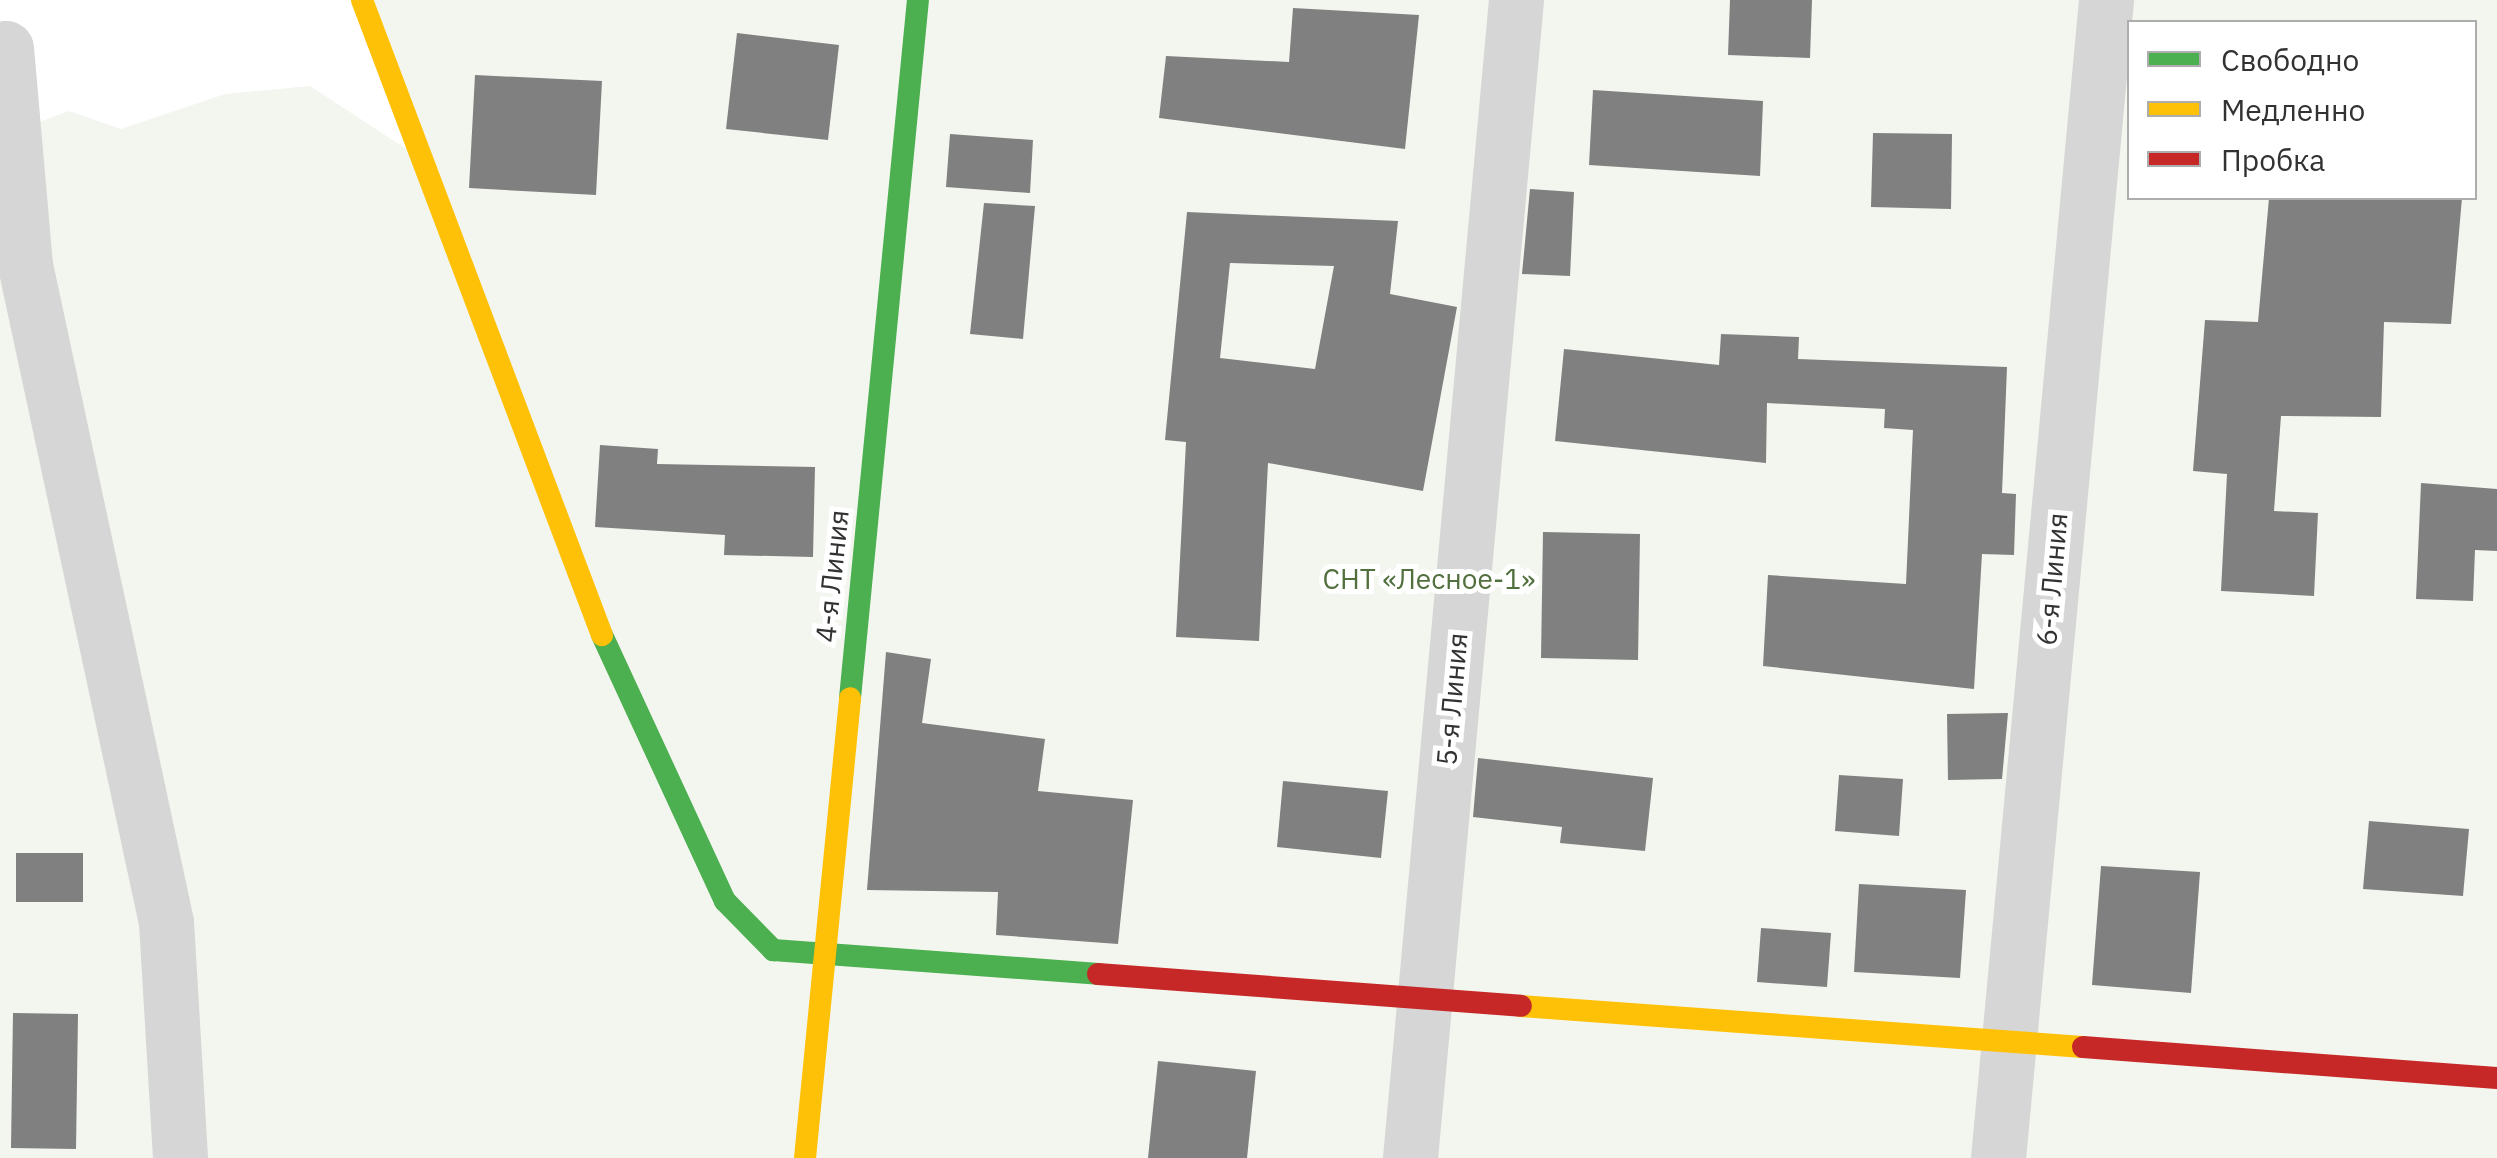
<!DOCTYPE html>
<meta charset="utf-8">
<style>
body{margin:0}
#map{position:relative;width:2497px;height:1158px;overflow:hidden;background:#fff;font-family:"IBM Plex Sans",sans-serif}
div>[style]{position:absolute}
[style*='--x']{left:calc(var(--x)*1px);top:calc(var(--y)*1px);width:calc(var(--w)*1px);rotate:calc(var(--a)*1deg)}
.green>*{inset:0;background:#f2f6ee}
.building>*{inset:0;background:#808080}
.street>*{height:55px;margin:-27.5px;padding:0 27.5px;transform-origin:27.5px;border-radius:27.5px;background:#d6d6d6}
.fast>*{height:22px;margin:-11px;padding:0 11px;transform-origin:11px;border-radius:11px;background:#4caf50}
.slow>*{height:22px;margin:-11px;padding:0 11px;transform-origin:11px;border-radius:11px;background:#ffc107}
.jam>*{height:22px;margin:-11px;padding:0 11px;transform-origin:11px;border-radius:11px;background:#c62828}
span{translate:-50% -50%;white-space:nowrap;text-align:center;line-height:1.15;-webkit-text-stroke:10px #fff;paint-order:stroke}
.street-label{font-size:28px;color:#323232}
.park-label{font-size:28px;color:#52703e}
.legend{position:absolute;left:2127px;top:20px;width:350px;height:180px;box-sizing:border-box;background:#fff;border:2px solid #adadad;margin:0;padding:12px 18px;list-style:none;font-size:30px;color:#323232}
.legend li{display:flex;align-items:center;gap:20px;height:50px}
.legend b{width:50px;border:2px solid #adadad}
</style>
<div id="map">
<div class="green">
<div style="clip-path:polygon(evenodd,362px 0,2497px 0,2497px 1158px,0 1158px,0 44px,12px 132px,69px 111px,121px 129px,225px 94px,310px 86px,420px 158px,362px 0,2130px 22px,2474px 22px,2474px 198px,2130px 198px,2130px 22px)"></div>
</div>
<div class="building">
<div style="clip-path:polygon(1730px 0,1812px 0,1810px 58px,1728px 55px)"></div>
<div style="clip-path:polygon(1293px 8px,1419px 15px,1405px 149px,1159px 118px,1166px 56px,1289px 62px)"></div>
<div style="clip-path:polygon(737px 33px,839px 45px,828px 140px,726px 129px)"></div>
<div style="clip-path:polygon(475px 75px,602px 81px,596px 195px,469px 188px)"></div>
<div style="clip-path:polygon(1593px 90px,1763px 101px,1760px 176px,1589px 165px)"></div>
<div style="clip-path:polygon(1873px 133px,1952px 134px,1951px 209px,1871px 207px)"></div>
<div style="clip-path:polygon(950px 134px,1033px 140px,1030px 193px,946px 187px)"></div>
<div style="clip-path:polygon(1530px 189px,1574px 192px,1570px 276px,1522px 274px)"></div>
<div style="clip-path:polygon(2269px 198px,2462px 198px,2451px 324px,2384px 322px,2381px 417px,2281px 416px,2274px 511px,2318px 513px,2314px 596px,2221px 591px,2227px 474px,2193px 471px,2205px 320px,2258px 322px)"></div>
<div style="clip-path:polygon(984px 203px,1035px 206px,1023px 339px,970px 334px)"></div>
<div style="clip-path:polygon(evenodd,1187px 212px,1398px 221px,1390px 294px,1457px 307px,1423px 491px,1268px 463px,1259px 641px,1176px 637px,1186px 442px,1165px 440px,1187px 212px,1230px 263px,1334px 266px,1315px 369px,1220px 358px,1230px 263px)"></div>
<div style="clip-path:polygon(1721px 334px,1799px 337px,1798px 359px,2007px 367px,2002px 493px,2016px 494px,2014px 555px,1982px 554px,1974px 689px,1763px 666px,1768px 575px,1906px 584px,1913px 430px,1884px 428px,1885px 409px,1767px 403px,1766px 463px,1555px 441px,1564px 349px,1719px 365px)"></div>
<div style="clip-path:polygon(600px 445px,658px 449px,657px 464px,815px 467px,813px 557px,724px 555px,725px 535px,595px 527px)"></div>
<div style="clip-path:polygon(2421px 483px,2497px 489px,2497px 551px,2475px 550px,2473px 601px,2416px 599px)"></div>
<div style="clip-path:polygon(1543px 532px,1640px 534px,1638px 660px,1541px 658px)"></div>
<div style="clip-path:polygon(886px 652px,931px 659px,922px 723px,1045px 739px,1038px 791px,1133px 800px,1118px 944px,996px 935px,998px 892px,867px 890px)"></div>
<div style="clip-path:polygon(2008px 713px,2002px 779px,1948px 780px,1947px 714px)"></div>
<div style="clip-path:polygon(1478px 758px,1653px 778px,1645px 851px,1560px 843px,1562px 827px,1473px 817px)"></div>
<div style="clip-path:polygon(1839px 775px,1903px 779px,1899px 836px,1835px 831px)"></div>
<div style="clip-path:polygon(1283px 781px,1388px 791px,1381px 858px,1277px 847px)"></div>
<div style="clip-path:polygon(2369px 821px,2469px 829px,2463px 896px,2363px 889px)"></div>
<div style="clip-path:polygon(16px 853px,83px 853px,83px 902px,16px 902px)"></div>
<div style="clip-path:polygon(2101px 866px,2200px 872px,2191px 993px,2092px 985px)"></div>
<div style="clip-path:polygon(1859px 884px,1966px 890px,1960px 978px,1854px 972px)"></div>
<div style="clip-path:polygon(1761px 928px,1831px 933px,1827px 987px,1757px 982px)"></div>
<div style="clip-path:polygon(13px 1013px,78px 1014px,76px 1149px,11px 1148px)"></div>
<div style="clip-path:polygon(1158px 1061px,1256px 1071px,1247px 1158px,1148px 1158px)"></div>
</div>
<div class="street">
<div style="--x:6;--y:48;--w:218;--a:85"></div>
<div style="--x:25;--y:265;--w:672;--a:77.89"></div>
<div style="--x:166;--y:922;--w:236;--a:86.6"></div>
<div style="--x:1410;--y:1158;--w:1163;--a:-84.77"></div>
<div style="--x:1998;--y:1158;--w:1163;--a:-84.67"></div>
</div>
<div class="fast">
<div style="--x:602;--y:635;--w:293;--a:65.2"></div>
<div style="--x:725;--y:901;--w:69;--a:45.6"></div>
<div style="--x:773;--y:950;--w:326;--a:4.2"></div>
<div style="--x:850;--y:698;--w:701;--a:-84.44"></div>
</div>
<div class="slow">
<div style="--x:362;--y:0;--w:679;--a:69.3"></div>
<div style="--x:1521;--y:1006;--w:563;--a:4.17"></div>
<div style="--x:805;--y:1158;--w:462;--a:-84.4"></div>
</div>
<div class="jam">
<div style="--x:1098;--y:974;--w:424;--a:4.3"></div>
<div style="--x:2083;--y:1047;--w:415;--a:4.3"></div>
</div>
<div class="street-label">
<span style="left:832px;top:576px;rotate:-84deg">4-я Линия</span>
<span style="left:2052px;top:579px;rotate:-85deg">6-я Линия</span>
<span style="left:1452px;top:699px;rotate:-85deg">5-я Линия</span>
</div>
<div class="park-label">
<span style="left:1429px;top:579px">СНТ «Лесное-1»</span>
</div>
<ul class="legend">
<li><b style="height:12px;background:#4caf50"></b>Свободно</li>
<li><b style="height:12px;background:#ffc107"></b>Медленно</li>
<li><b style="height:12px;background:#c62828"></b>Пробка</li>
</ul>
</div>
